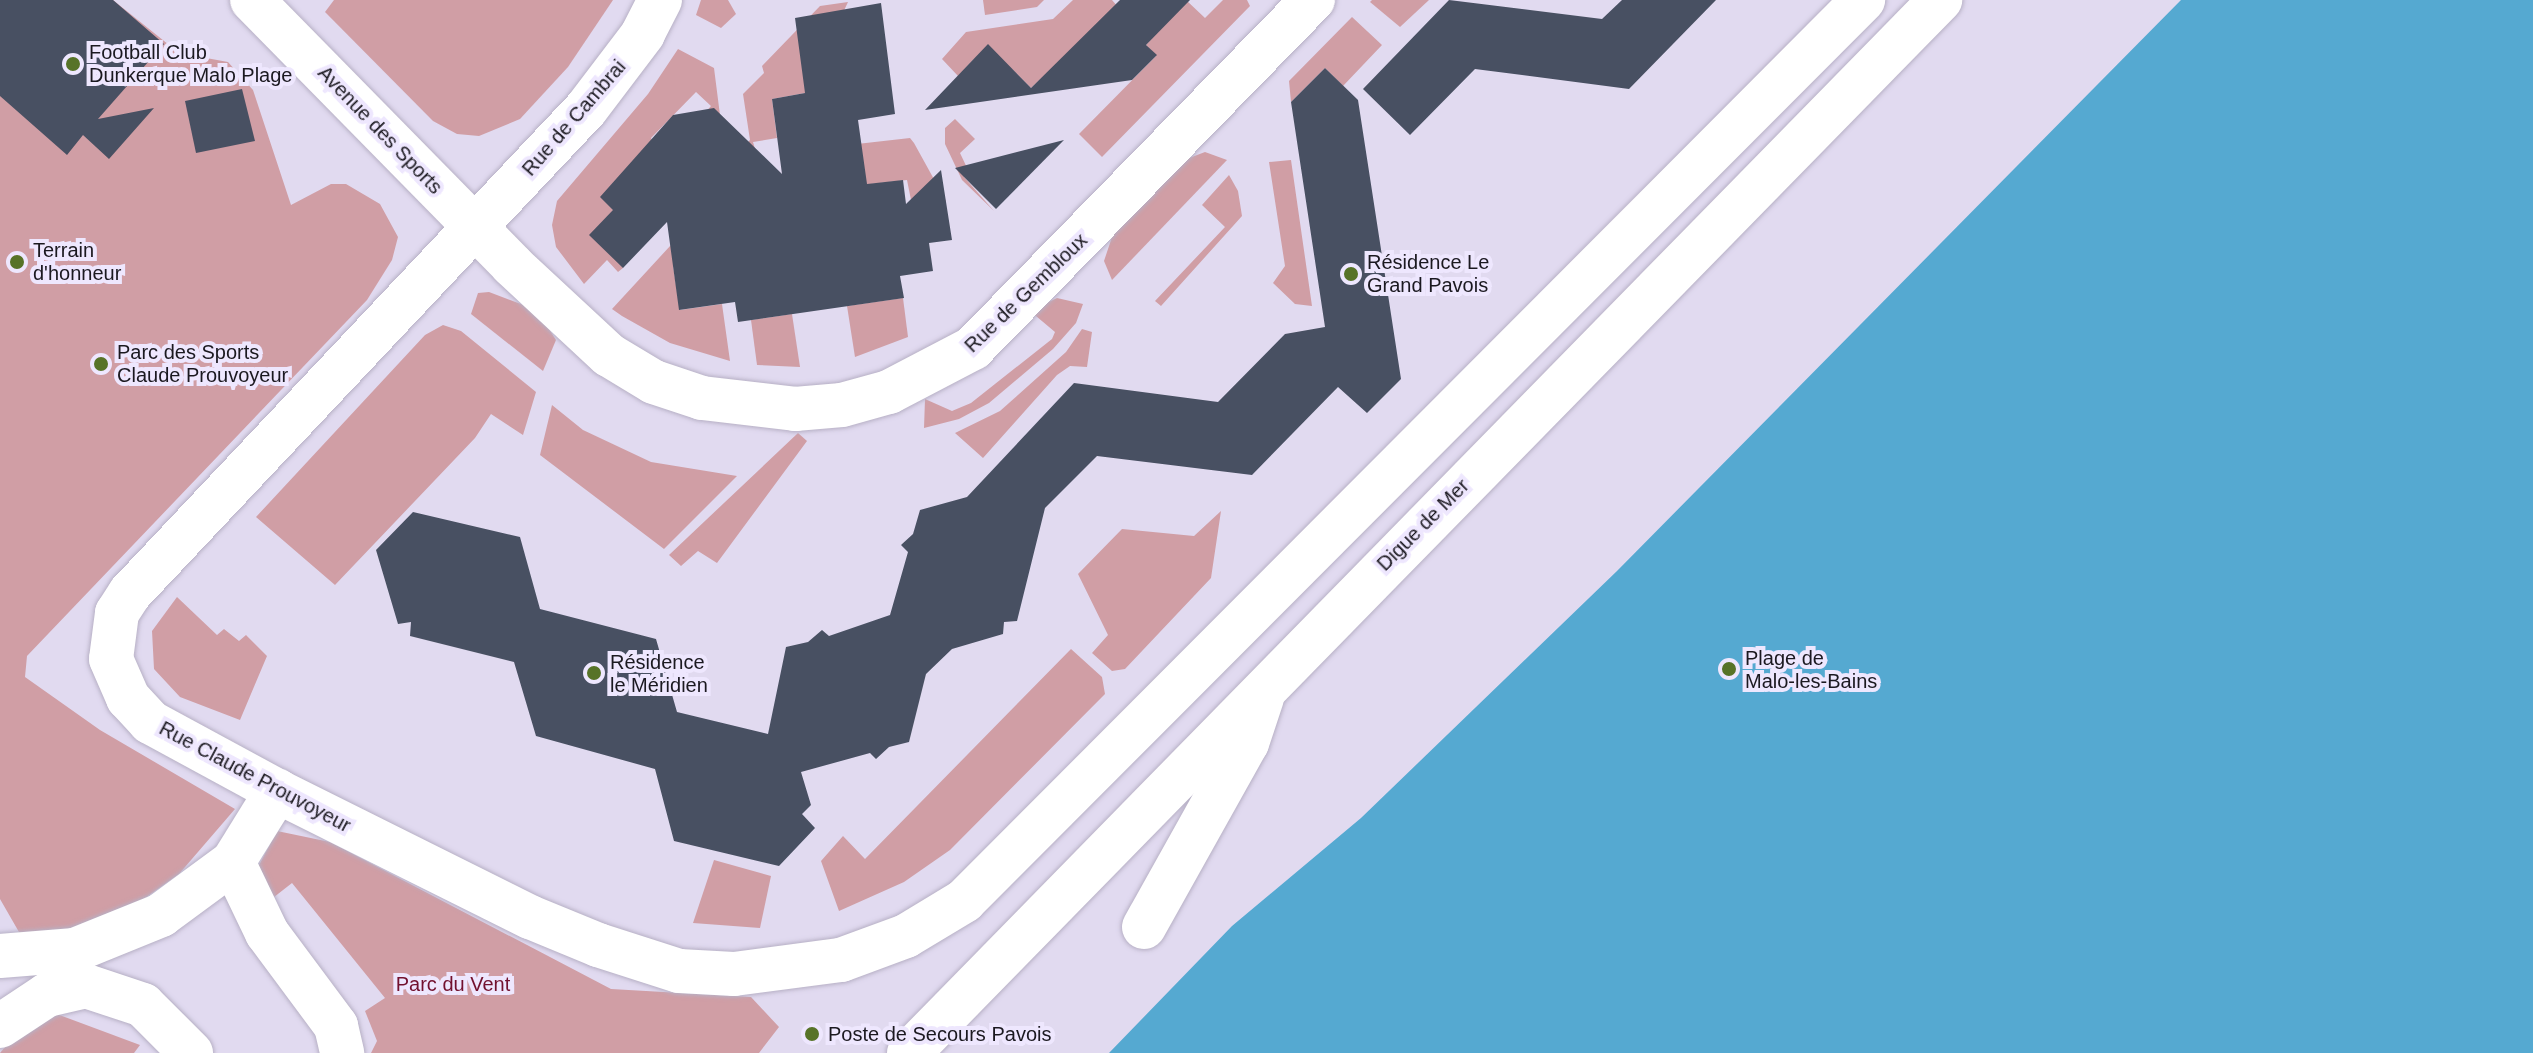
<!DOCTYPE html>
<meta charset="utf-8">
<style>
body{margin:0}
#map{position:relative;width:2533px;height:1053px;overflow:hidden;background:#e1daf0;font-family:Arial,sans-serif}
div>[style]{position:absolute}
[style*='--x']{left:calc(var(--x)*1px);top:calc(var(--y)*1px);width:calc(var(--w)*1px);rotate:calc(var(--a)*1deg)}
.green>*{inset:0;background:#d09ea5}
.water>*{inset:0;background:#55a9d1}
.building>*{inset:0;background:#485062}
.roads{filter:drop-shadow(0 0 2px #b7b0c5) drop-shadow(0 0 2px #b7b0c5)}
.minor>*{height:44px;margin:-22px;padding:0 22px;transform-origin:22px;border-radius:22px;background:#fff}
.dots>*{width:22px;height:22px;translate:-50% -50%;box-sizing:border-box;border:4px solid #eee7fe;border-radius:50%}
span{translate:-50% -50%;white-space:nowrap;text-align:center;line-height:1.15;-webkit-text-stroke:8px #eee7fe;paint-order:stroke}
.poi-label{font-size:20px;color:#1b1920}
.left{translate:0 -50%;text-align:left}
.street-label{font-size:20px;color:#1b1920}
.park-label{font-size:20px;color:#72112f}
</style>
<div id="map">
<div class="green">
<div style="clip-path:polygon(0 0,113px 0,179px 53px,228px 62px,253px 90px,291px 205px,331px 184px,346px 184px,380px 204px,398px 237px,392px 260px,367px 300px,27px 656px,25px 677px,100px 730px,235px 809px,179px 874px,128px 910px,92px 925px,23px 939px,0 899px)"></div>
<div style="clip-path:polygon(334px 0,613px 0,568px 67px,520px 119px,479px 136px,457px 134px,433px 121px,325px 12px)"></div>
<div style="clip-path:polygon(701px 0,728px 0,736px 14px,721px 28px,696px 15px)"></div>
<div style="clip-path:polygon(983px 0,1044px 0,1037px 7px,985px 15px)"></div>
<div style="clip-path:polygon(1073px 0,1112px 0,1118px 7px,1031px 88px,1012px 69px,974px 59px,958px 76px,942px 59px,966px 32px,1053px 19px)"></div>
<div style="clip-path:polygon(1186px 0,1205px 18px,1223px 0,1247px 0,1250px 6px,1102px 157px,1079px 134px,1156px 56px,1146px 45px)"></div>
<div style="clip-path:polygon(1429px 0,1400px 27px,1370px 2px,1372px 0)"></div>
<div style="clip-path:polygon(848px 2px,805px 93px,772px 99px,777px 138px,753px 142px,763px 176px,681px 264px,673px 266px,680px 310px,722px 304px,730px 361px,670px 343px,622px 316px,612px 309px,706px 207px,716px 176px,750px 140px,743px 94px,764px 73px,762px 66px,820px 6px)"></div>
<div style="clip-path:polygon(1352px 17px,1382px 45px,1343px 86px,1325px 68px,1291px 102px,1289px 81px)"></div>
<div style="clip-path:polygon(678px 49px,714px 68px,721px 123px,705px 113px,711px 106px,696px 92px,651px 138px,653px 142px,618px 215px,623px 268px,618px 272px,607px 260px,584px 284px,556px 247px,552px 225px,557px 201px,648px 94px)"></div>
<div style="clip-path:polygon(955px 119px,975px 139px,960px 153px,969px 172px,964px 177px,994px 211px,962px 180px,945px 144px,945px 128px)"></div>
<div style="clip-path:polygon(910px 138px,914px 143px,946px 201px,912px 205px,907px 180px,862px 185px,857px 144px)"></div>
<div style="clip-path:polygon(1205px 152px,1227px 160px,1112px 280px,1104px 261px,1114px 231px,1184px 160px)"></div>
<div style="clip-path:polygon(1291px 160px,1312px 306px,1295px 304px,1273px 283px,1285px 266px,1269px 162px)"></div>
<div style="clip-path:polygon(1229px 175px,1238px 191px,1242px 216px,1161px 306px,1155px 301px,1225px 227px,1202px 205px)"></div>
<div style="clip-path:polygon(489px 292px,529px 307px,549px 329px,556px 340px,543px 371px,471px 314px,478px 293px)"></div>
<div style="clip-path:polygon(903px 298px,908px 337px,855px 357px,847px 306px)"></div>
<div style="clip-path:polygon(1057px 298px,1083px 304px,1076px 323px,1053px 349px,989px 403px,959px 419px,924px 428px,925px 399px,952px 411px,971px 403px,1052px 339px,1055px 332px,1030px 311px)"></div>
<div style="clip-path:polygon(792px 314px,800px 367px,757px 365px,751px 320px)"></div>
<div style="clip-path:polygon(443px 325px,461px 331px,536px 392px,523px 435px,491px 414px,475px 438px,335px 585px,256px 517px,425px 335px)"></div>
<div style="clip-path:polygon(1082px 329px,1092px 332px,1087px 367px,1070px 366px,1057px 375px,983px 458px,955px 433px,1000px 411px,1066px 352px)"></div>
<div style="clip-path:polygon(552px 405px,583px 430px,651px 462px,737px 476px,664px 549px,540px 455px)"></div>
<div style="clip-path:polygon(798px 433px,807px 441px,717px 563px,698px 551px,681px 566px,669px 555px)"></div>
<div style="clip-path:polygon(1221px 511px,1211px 578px,1125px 669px,1112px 671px,1092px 653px,1108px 635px,1078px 574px,1122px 529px,1194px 536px)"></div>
<div style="clip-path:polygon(177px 597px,217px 635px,224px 629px,239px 641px,246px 635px,267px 656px,240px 720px,180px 697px,154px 669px,152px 631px)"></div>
<div style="clip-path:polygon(1071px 649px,1102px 677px,1105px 694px,950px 850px,904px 882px,839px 911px,821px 861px,843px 836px,865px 859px)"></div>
<div style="clip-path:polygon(277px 831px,330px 842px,611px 989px,751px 997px,779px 1027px,759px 1053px,371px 1053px,377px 1041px,365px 1011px,385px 998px,292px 883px,269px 901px,258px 867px)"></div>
<div style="clip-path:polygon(714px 860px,771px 876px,760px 928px,693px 923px)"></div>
<div style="clip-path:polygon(38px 1007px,140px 1045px,134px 1053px,0 1053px)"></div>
</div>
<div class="water">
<div style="clip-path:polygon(2181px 0,2533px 0,2533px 1053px,1109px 1053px,1232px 926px,1361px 818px,1617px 571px)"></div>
</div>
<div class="building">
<div style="clip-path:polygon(0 0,113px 0,164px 44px,98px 119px,154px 108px,109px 159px,83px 135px,67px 155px,0 96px)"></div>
<div style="clip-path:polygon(1120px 0,1190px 0,1146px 45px,1157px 55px,1132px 80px,925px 110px,988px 44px,1031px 88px)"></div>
<div style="clip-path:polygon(1449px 0,1602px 19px,1622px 0,1716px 0,1629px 89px,1475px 69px,1410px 135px,1363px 89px)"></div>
<div style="clip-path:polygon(881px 3px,895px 114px,858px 120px,867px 184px,903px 180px,906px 204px,941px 170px,952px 240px,929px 243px,933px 271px,900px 276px,904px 298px,738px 322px,735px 302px,679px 310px,667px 222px,623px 268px,589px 235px,613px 210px,600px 197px,673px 115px,714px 108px,782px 174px,772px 99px,805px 93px,795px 18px)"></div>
<div style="clip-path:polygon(1325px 68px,1358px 100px,1401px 379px,1367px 413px,1338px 387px,1252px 475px,1097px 456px,1045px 508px,1017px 621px,1004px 622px,1003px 634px,952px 649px,926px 674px,909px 742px,889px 747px,876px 759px,870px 753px,801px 772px,811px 805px,802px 814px,815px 828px,779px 866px,674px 841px,655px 769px,536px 736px,514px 662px,410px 636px,411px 622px,398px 624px,376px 550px,413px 512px,520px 537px,540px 609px,656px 639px,677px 712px,768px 734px,786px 647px,808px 642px,822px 630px,829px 636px,890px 615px,908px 552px,901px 545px,913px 534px,920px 510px,967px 497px,1074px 383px,1218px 402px,1285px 334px,1325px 327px,1291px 102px)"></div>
<div style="clip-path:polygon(242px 89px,255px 141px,196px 153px,185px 101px)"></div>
<div style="clip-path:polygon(1064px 140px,996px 209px,955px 168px)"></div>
</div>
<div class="roads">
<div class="minor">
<div style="--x:252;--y:0;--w:371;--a:45.5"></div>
<div style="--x:512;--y:265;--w:132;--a:42.9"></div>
<div style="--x:609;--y:355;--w:52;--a:31"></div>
<div style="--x:654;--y:382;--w:51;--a:18.4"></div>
<div style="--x:702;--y:398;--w:94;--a:6.7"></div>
<div style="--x:795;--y:409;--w:47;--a:-4.9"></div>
<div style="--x:842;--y:405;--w:49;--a:-15.5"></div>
<div style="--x:889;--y:392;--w:95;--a:-27.6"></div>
<div style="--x:973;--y:348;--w:487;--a:-45.7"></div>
<div style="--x:660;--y:0;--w:38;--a:117"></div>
<div style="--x:643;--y:34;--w:94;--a:127.2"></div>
<div style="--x:586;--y:109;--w:665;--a:133.29"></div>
<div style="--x:130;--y:593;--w:24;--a:123"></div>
<div style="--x:117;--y:613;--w:46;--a:97.4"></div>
<div style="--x:111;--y:659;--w:43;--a:66.4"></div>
<div style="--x:128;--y:698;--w:33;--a:47"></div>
<div style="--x:150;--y:722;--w:145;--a:28.5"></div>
<div style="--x:277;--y:791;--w:283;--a:26.5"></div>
<div style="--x:530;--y:917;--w:74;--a:22.4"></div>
<div style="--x:598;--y:945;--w:85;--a:17.8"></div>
<div style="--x:679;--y:971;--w:55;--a:3.1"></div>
<div style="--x:734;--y:974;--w:108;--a:-7.5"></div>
<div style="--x:841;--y:960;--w:69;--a:-20.3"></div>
<div style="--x:906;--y:936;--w:68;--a:-31.1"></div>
<div style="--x:964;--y:901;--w:1273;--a:-45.06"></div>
<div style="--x:233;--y:862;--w:79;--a:64.4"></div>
<div style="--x:267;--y:933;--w:116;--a:53.4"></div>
<div style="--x:336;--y:1026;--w:28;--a:77"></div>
<div style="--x:1144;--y:927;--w:211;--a:-60.8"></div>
<div style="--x:1247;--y:743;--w:47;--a:-71.6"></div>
<div style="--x:0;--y:956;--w:75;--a:-4.6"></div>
<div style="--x:75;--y:950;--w:93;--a:-22.1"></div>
<div style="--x:161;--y:915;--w:89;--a:-36.4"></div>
<div style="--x:233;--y:862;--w:84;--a:-58.2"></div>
<div style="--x:0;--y:1026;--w:56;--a:-33.4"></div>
<div style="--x:47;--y:995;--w:40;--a:-13"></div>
<div style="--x:86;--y:986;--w:60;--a:18.4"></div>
<div style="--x:143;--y:1005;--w:68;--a:45"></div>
<div style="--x:909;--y:1053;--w:1474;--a:-45.6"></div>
</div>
</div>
<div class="dots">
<div style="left:73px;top:64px;background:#577328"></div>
<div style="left:17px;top:262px;background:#577328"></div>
<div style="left:1351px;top:274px;background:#577328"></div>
<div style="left:101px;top:364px;background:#577328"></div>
<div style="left:1729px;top:669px;background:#577328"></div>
<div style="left:594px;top:673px;background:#577328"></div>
<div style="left:812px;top:1034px;background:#577328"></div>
</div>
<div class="poi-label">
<span class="left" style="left:89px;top:64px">Football Club<br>Dunkerque Malo Plage</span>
<span class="left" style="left:33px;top:262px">Terrain<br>d'honneur</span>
<span class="left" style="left:1367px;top:274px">Résidence Le<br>Grand Pavois</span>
<span class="left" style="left:117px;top:364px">Parc des Sports<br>Claude Prouvoyeur</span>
<span class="left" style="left:1745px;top:670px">Plage de<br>Malo-les-Bains</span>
<span class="left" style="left:610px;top:674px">Résidence<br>le Méridien</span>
<span class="left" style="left:828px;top:1034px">Poste de Secours Pavois</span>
</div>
<div class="street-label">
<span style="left:574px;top:118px;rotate:-49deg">Rue de Cambrai</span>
<span style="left:380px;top:130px;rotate:46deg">Avenue des Sports</span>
<span style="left:1026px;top:293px;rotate:-44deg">Rue de Gembloux</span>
<span style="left:1423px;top:525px;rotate:-45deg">Digue de Mer</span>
<span style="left:255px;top:777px;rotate:28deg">Rue Claude Prouvoyeur</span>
</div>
<div class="park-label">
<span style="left:453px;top:984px">Parc du Vent</span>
</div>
</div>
